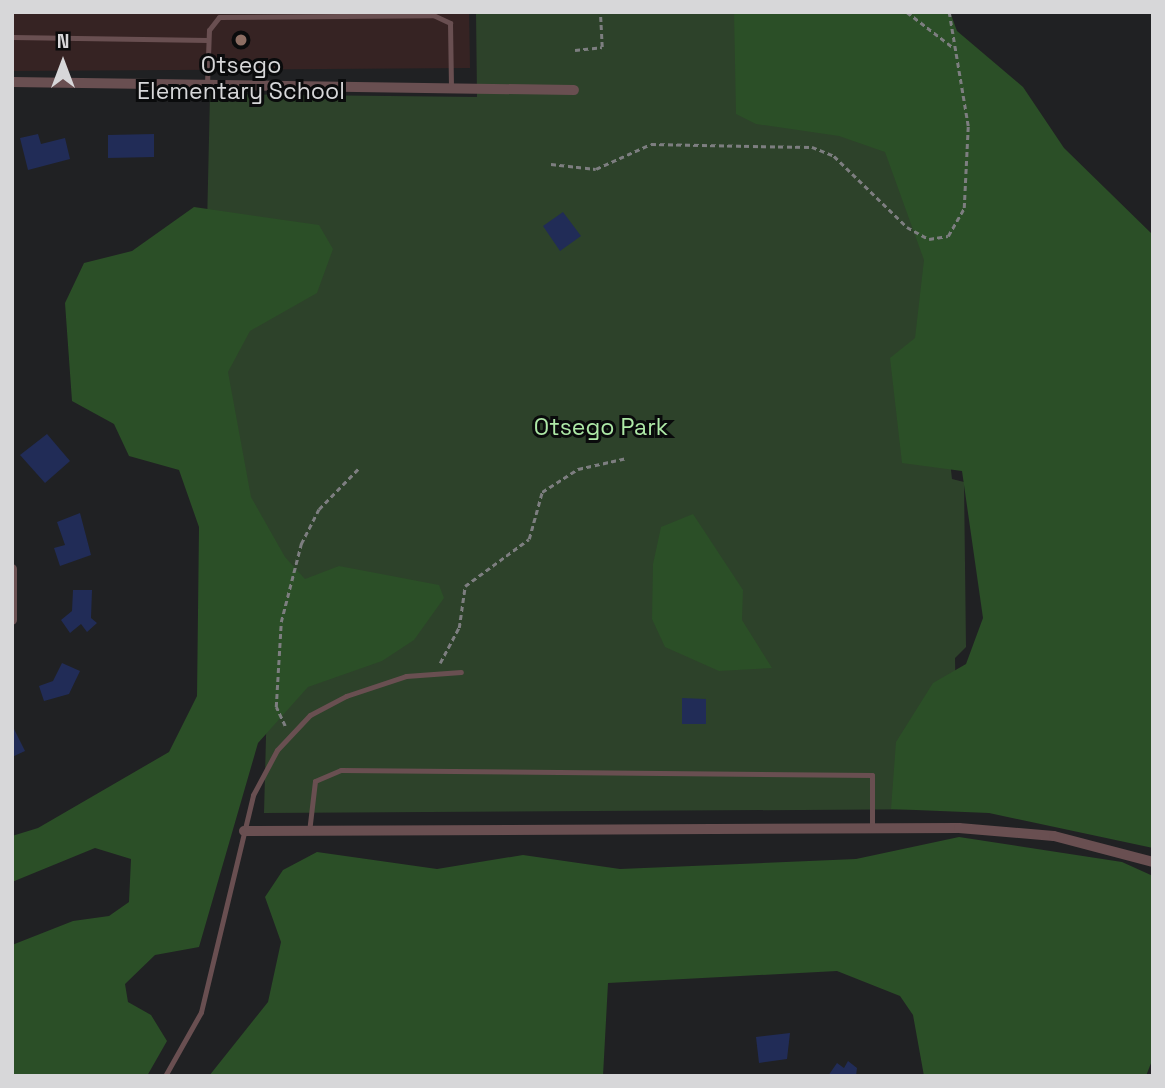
<!DOCTYPE html>
<style>
body{margin:0}
#map{position:relative;width:1165px;height:1088px;overflow:hidden;background:#202123;font-family:"Space Grotesk",sans-serif}
div>[style]{position:absolute}
[style*='--x']{left:calc(var(--x)*1px);top:calc(var(--y)*1px);width:calc(var(--w)*1px);rotate:calc(var(--a)*1deg)}
.education>*{inset:0;background:#362323}
.green>*{inset:0;background:#2d422a}
.forest>*{inset:0;background:#2b4f27}
.building>*{inset:0;background:#212c57}
.path>*{height:2.5px;margin-top:-1.25px;transform-origin:0;background:repeating-linear-gradient(90deg,#7d7e80 0 5px,transparent 0 8.5px)}
.service>*{height:5px;margin:-2.5px;padding:0 2.5px;transform-origin:2.5px;border-radius:2.5px;background:#694f51}
.minor>*{height:10px;margin:-5px;padding:0 5px;transform-origin:5px;border-radius:5px;background:#694f51}
.dots>*{width:19px;height:19px;translate:-50% -50%;box-sizing:border-box;border:4px solid #0a0b0c;border-radius:50%}
span{translate:-50% -50%;white-space:nowrap;text-align:center;line-height:1.15;-webkit-text-stroke:6px #0a0b0c;paint-order:stroke}
.poi-label{font-size:23px;color:#d7d7d9}
.park-label{font-size:23px;color:#aee9a7}
.frame{position:absolute;inset:0;border:14px solid #d7d7d9;pointer-events:none}
.north{position:absolute;left:28px;top:28px;width:70px;height:70px;-webkit-text-stroke:5px #0a0b0c;paint-order:stroke;rotate:0deg;font-size:19px;font-weight:700;line-height:28px;text-align:center;color:#d7d7d9}
.north::after{content:'';display:block;margin:auto;width:24px;height:32px;background:#d7d7d9;clip-path:polygon(50% 0,100% 100%,50% 72%,0 100%)}
</style>
<div id="map">
<div class="education">
<div style="clip-path:polygon(12px 12px,469px 12px,470px 68px,12px 71px)"></div>
</div>
<div class="green">
<div style="clip-path:polygon(476px 12px,901px 12px,952px 479px,964px 482px,966px 647px,955px 658px,958px 809px,264px 813px,271px 547px,202px 444px,210px 94px,477px 97px)"></div>
</div>
<div class="forest">
<div style="clip-path:polygon(734px 12px,950px 12px,957px 31px,1023px 87px,1064px 148px,1153px 235px,1153px 848px,989px 813px,891px 809px,896px 742px,933px 683px,966px 664px,983px 618px,962px 471px,902px 463px,890px 358px,915px 338px,924px 260px,885px 152px,839px 136px,756px 124px,736px 114px)"></div>
<div style="clip-path:polygon(194px 207px,319px 225px,333px 249px,317px 293px,250px 331px,228px 372px,251px 497px,285px 557px,305px 579px,339px 566px,439px 585px,444px 598px,414px 640px,382px 661px,308px 687px,258px 743px,199px 947px,155px 955px,125px 984px,128px 1002px,151px 1015px,167px 1041px,147px 1076px,12px 1076px,12px 945px,73px 921px,109px 916px,129px 902px,131px 859px,95px 848px,12px 882px,12px 836px,38px 828px,169px 752px,197px 696px,199px 527px,179px 470px,129px 456px,114px 424px,72px 401px,65px 303px,84px 263px,132px 251px)"></div>
<div style="clip-path:polygon(693px 514px,743px 590px,742px 620px,772px 668px,719px 671px,665px 647px,652px 619px,653px 564px,661px 527px)"></div>
<div style="clip-path:polygon(959px 837px,1122px 862px,1153px 876px,1153px 1058px,1146px 1076px,924px 1076px,913px 1015px,900px 996px,837px 971px,608px 983px,603px 1076px,209px 1076px,268px 1002px,281px 942px,265px 897px,283px 870px,317px 852px,437px 869px,523px 855px,620px 869px,856px 859px)"></div>
</div>
<div class="building">
<div style="clip-path:polygon(38px 134px,41px 144px,65px 138px,70px 159px,28px 170px,20px 138px)"></div>
<div style="clip-path:polygon(154px 134px,154px 157px,108px 158px,108px 135px)"></div>
<div style="clip-path:polygon(563px 212px,581px 236px,560px 251px,543px 226px)"></div>
<div style="clip-path:polygon(47px 434px,70px 461px,45px 483px,20px 455px)"></div>
<div style="clip-path:polygon(80px 513px,91px 555px,60px 566px,54px 548px,65px 545px,57px 522px)"></div>
<div style="clip-path:polygon(73px 590px,92px 590px,91px 618px,97px 623px,87px 632px,81px 624px,70px 633px,61px 620px,72px 611px)"></div>
<div style="clip-path:polygon(62px 663px,80px 671px,69px 694px,44px 701px,39px 686px,53px 681px)"></div>
<div style="clip-path:polygon(682px 698px,706px 699px,706px 724px,682px 724px)"></div>
<div style="clip-path:polygon(12px 725px,25px 751px,12px 757px)"></div>
<div style="clip-path:polygon(790px 1033px,787px 1059px,759px 1063px,756px 1037px)"></div>
<div style="clip-path:polygon(848px 1061px,857px 1068px,856px 1076px,828px 1076px,837px 1063px,844px 1068px)"></div>
</div>
<div class="path">
<div style="--x:907;--y:12;--w:59;--a:37.5"></div>
<div style="--x:575;--y:50;--w:27;--a:-6"></div>
<div style="--x:602;--y:47;--w:35;--a:-93"></div>
<div style="--x:551;--y:164;--w:45;--a:6.3"></div>
<div style="--x:596;--y:169;--w:60;--a:-24.4"></div>
<div style="--x:651;--y:144;--w:161;--a:1.1"></div>
<div style="--x:812;--y:147;--w:24;--a:22"></div>
<div style="--x:834;--y:156;--w:102;--a:44.2"></div>
<div style="--x:907;--y:227;--w:25;--a:29"></div>
<div style="--x:929;--y:239;--w:19;--a:-9"></div>
<div style="--x:948;--y:236;--w:32;--a:-60"></div>
<div style="--x:964;--y:208;--w:82;--a:-87.2"></div>
<div style="--x:968;--y:126;--w:116;--a:-99.5"></div>
<div style="--x:440;--y:663;--w:40;--a:-62"></div>
<div style="--x:459;--y:628;--w:42;--a:-81.9"></div>
<div style="--x:465;--y:586;--w:79;--a:-36.3"></div>
<div style="--x:529;--y:539;--w:49;--a:-74.5"></div>
<div style="--x:542;--y:492;--w:43;--a:-32.6"></div>
<div style="--x:578;--y:469;--w:50;--a:-12.7"></div>
<div style="--x:285;--y:726;--w:21;--a:-115"></div>
<div style="--x:276;--y:707;--w:85;--a:-86.6"></div>
<div style="--x:281;--y:622;--w:81;--a:-75.6"></div>
<div style="--x:301;--y:544;--w:39;--a:-63"></div>
<div style="--x:319;--y:509;--w:57;--a:-45.7"></div>
</div>
<div class="service">
<div style="--x:12;--y:37;--w:196;--a:0.9"></div>
<div style="--x:207;--y:84;--w:54;--a:-87.9"></div>
<div style="--x:209;--y:30;--w:16;--a:-52"></div>
<div style="--x:219;--y:17;--w:214;--a:-0.5"></div>
<div style="--x:433;--y:15;--w:19;--a:25"></div>
<div style="--x:450;--y:23;--w:66;--a:89.1"></div>
<div style="--x:309;--y:832;--w:51;--a:-83.3"></div>
<div style="--x:315;--y:781;--w:28;--a:-23"></div>
<div style="--x:341;--y:770;--w:531;--a:0.54"></div>
<div style="--x:872;--y:775;--w:54;--a:90"></div>
<div style="--x:165;--y:1076;--w:73;--a:-60.6"></div>
<div style="--x:201;--y:1012;--w:223;--a:-76.5"></div>
<div style="--x:253;--y:795;--w:51;--a:-61.9"></div>
<div style="--x:277;--y:750;--w:48;--a:-46.7"></div>
<div style="--x:310;--y:715;--w:41;--a:-27.8"></div>
<div style="--x:346;--y:696;--w:63;--a:-18.4"></div>
<div style="--x:406;--y:676;--w:55;--a:-4.2"></div>
</div>
<div class="minor">
<div style="--x:12;--y:82;--w:562;--a:0.82"></div>
<div style="--x:12;--y:569;--w:51;--a:90"></div>
<div style="--x:244;--y:831;--w:715;--a:-0.24"></div>
<div style="--x:959;--y:828;--w:95;--a:4.8"></div>
<div style="--x:1054;--y:836;--w:102;--a:14.7"></div>
</div>
<div class="dots">
<div style="left:241px;top:40px;background:#8d6e63"></div>
</div>
<div class="poi-label">
<span style="left:241px;top:78px">Otsego<br>Elementary School</span>
</div>
<div class="park-label">
<span style="left:601px;top:427px">Otsego Park</span>
</div>
<div class="frame"></div>
<div class="north">N</div>
</div>
